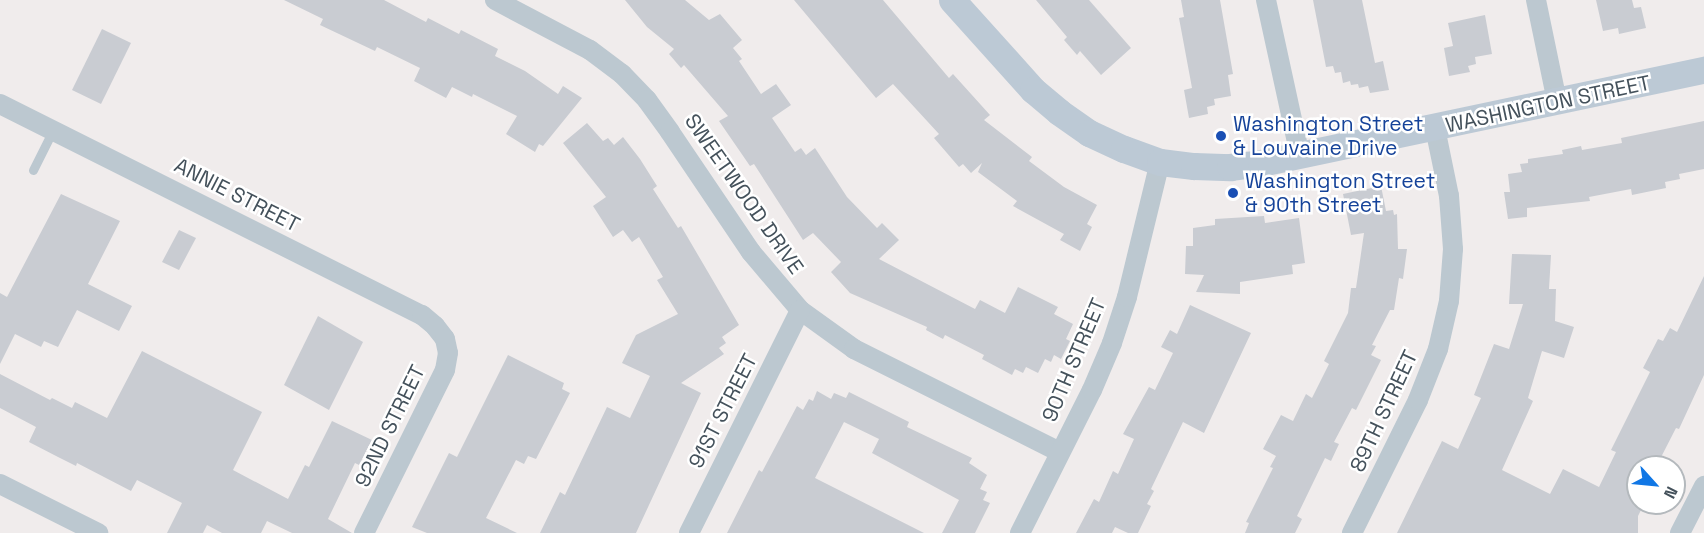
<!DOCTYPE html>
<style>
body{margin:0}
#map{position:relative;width:1704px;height:533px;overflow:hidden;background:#f0ecec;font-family:"Space Grotesk",sans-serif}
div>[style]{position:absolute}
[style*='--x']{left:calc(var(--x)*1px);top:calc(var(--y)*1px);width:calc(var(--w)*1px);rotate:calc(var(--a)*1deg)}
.building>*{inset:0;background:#c9ccd2}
.lane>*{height:9px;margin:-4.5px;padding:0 4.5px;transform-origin:4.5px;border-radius:4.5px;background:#bcc8d0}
.street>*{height:20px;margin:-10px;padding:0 10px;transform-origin:10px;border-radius:10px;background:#bcc8d0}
.secondary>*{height:27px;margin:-13.5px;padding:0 13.5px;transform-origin:13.5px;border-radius:13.5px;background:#bcc9d5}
.dots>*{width:16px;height:16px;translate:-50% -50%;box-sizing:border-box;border:3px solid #fff;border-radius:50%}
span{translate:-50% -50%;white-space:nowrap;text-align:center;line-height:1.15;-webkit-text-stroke:5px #fff;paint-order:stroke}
.street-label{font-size:21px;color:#44515b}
.transit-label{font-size:21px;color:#164399}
.left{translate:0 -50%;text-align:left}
.north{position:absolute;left:1626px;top:455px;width:60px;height:60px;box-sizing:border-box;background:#fff;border:2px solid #b4b9bd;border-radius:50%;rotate:117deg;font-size:16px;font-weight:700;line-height:24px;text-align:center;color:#44515b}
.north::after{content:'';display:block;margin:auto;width:21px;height:27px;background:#1177e5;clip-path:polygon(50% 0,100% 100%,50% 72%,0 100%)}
</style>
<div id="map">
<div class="building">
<div style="clip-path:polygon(284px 0,384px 0,426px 22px,428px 18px,459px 34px,461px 30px,498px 49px,495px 56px,525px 71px,558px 94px,563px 86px,582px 98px,543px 146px,539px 144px,535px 152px,506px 134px,517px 116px,473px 94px,472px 97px,452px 87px,446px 98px,414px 81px,420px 68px,377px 47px,375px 51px,320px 25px,323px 19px)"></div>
<div style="clip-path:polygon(625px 0,685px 0,709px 20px,720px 14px,742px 40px,733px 48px,742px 59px,739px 61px,761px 94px,776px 84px,791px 105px,772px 118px,795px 152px,801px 148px,806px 155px,815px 148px,847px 197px,877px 228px,882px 223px,899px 240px,879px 259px,975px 309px,980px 300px,1005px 313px,1018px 287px,1058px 307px,1054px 314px,1073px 324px,1066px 339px,1070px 341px,1061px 359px,1054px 355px,1051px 362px,1045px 359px,1038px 373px,1026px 367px,1023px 373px,1015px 369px,1012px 375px,982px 359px,984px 355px,945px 335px,943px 339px,926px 330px,927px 327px,850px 293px,831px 272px,841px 262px,813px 233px,803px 240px,754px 164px,750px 166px,719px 121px,728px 116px,684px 65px,681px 68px,669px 54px,674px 49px,647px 27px)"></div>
<div style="clip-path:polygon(794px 0,883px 0,949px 78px,953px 74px,990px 115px,984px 120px,1032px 157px,1029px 161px,1064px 187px,1097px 205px,1087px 224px,1092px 227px,1080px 251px,1060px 240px,1064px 234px,1013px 206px,1017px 201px,978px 172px,982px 163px,971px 173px,963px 164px,959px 167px,934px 138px,939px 134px,893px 84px,876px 98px)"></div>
<div style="clip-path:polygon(1036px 0,1089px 0,1131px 48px,1101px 75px,1080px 51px,1077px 55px,1064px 40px,1067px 37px)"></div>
<div style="clip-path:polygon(1181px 0,1220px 0,1233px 74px,1228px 75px,1231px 96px,1214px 99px,1215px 105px,1207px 107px,1208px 114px,1189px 118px,1184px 90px,1192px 88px,1179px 18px,1184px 17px)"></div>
<div style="clip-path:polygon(1313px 0,1362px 0,1375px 63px,1383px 61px,1389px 90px,1370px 93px,1368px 86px,1359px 88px,1358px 84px,1351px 85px,1350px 81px,1343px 83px,1341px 72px,1335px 73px,1333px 66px,1326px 67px)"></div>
<div style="clip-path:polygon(1596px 0,1632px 0,1634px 8px,1641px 7px,1646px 28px,1619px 34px,1618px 28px,1603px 31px)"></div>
<div style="clip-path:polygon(1485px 15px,1492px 54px,1475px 57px,1476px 64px,1468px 66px,1470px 72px,1449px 76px,1444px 48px,1453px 46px,1448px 23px)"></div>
<div style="clip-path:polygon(102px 29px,131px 43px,101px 104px,72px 90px)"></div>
<div style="clip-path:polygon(1704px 121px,1704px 169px,1679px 174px,1680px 179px,1665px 182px,1666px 188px,1632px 195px,1631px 189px,1589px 197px,1590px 201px,1527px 208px,1527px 217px,1508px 219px,1504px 192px,1510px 192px,1508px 174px,1522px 172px,1520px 164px,1528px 163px,1528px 159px,1563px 154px,1562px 150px,1581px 146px,1582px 150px,1622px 143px,1621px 138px)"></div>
<div style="clip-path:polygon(587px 123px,603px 141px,608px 138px,614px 145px,623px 137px,640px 159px,657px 186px,653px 189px,678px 228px,681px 226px,739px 325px,722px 337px,726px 343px,719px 348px,724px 354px,681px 383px,701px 393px,636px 533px,540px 533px,560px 492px,565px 495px,607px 407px,630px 418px,650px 376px,622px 363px,636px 335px,678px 314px,657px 280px,663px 277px,639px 237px,632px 242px,623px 230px,613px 237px,593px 206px,606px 197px,563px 143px)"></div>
<div style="clip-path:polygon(1381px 186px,1386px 211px,1393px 210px,1394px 215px,1397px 214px,1398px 249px,1407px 249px,1403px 279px,1399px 278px,1394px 310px,1390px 310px,1372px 345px,1376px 346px,1371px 355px,1381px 360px,1356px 410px,1352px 408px,1334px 442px,1339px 444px,1331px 461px,1325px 458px,1297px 516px,1302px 519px,1295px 533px,1245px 533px,1249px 523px,1246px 522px,1273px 468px,1270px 467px,1276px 456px,1263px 449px,1281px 415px,1293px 421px,1306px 394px,1312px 398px,1329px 364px,1324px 361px,1348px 313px,1351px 288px,1356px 288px,1364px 233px,1351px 235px,1343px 194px)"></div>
<div style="clip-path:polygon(61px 194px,120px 221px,88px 284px,132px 306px,119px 331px,77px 310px,58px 347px,44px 341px,41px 347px,15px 334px,0 364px,0 293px,7px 297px)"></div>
<div style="clip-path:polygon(1264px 216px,1265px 223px,1299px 218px,1305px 263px,1292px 265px,1293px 274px,1240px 282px,1240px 294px,1196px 292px,1204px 275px,1185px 274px,1186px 246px,1193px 246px,1193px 228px,1215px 225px,1215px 219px)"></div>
<div style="clip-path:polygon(179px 230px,196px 238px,179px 270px,162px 262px)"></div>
<div style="clip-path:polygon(1512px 254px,1551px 255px,1549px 289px,1556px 289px,1555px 321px,1574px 327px,1564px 358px,1542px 351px,1528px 398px,1533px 401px,1502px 470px,1550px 494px,1563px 469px,1599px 487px,1616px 452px,1611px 450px,1650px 372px,1643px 368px,1658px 339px,1663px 341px,1670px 328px,1677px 332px,1704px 276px,1704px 375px,1679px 429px,1676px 428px,1656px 467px,1638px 467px,1636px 506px,1642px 508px,1638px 516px,1638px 533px,1397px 533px,1442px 441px,1458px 449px,1481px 398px,1474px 395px,1494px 344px,1509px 349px,1523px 304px,1509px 304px)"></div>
<div style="clip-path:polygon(1190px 305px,1251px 333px,1204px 433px,1183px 422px,1151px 489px,1154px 491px,1147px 504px,1151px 506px,1138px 533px,1128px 533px,1115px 527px,1112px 533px,1076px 533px,1094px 499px,1099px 502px,1113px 471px,1118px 474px,1134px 439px,1123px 434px,1149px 387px,1155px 390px,1173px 353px,1161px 347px,1170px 330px,1177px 334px)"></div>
<div style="clip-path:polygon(318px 316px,363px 342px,329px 410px,284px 385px)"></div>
<div style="clip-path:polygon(142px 351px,262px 412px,233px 470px,288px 499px,305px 465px,309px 467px,332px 421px,372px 440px,359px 465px,355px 463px,328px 519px,352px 533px,292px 533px,267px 521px,261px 533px,222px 533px,207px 525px,203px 533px,167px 533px,182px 503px,137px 480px,131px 491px,77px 463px,76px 466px,58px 457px,29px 442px,36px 427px,0 408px,0 374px,50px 400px,52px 398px,72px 408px,75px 402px,107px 418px)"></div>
<div style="clip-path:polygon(508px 355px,564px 383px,562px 389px,570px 393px,536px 459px,528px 456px,524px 464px,516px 460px,486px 518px,517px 533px,427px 533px,412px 527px,449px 453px,457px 457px)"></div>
<div style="clip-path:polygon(817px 391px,831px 399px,834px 393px,846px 398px,849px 392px,909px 422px,907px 427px,972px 458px,969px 463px,987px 475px,980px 489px,987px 492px,983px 500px,990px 503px,975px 533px,942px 533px,959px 500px,872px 453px,879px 439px,844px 422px,815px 478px,924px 533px,727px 533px,759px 470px,762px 472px,797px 406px,803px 410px,809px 399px,813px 401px)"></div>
</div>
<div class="lane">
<div style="--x:33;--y:170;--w:45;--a:-63.4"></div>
</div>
<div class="street">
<div style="--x:495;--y:0;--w:107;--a:27.8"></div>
<div style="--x:590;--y:50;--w:40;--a:37"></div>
<div style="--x:622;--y:74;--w:36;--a:46"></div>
<div style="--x:647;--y:100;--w:39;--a:54"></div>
<div style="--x:670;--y:132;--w:145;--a:56"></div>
<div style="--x:751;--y:252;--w:76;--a:49.8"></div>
<div style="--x:800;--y:310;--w:67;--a:35.8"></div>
<div style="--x:854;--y:349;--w:230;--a:26.6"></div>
<div style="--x:1266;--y:0;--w:160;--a:77.7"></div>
<div style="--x:1536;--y:0;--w:103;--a:78.3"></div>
<div style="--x:0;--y:104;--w:472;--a:26.6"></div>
<div style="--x:422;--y:315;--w:17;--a:40"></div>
<div style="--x:435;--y:326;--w:16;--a:52"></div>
<div style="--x:445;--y:339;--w:14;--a:78"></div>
<div style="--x:448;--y:353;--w:17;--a:100"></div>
<div style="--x:445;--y:370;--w:182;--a:116.4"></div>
<div style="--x:0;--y:484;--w:110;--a:26.6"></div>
<div style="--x:689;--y:533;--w:249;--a:-63.5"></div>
<div style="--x:1020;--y:533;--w:160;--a:-63.3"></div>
<div style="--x:1092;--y:390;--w:51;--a:-66.9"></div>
<div style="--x:1112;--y:343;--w:48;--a:-71.9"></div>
<div style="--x:1127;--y:297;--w:139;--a:-76.3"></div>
<div style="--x:1352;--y:533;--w:148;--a:-63.6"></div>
<div style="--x:1418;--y:400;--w:55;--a:-68.6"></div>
<div style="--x:1438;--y:349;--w:49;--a:-77.1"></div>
<div style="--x:1449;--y:301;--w:52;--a:-85.6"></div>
<div style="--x:1453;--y:249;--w:53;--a:-94.3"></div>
<div style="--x:1449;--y:196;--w:69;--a:-101.6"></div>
<div style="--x:1680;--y:533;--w:53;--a:-62.9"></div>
</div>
<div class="secondary">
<div style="--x:952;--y:0;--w:121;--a:48"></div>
<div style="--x:1033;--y:90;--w:34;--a:40"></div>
<div style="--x:1059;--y:112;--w:37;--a:35"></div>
<div style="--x:1089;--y:133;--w:38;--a:25"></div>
<div style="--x:1124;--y:149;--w:38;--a:20"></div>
<div style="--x:1160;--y:162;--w:34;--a:7"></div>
<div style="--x:1194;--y:166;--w:36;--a:2"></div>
<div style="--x:1230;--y:167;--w:31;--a:-7"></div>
<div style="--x:1261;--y:163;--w:453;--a:-11.9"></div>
</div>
<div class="dots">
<div style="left:1221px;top:136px;background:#1a4fb4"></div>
<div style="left:1233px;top:193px;background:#1a4fb4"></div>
</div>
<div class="street-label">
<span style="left:1548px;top:104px;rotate:-12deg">WASHINGTON STREET</span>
<span style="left:744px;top:194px;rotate:55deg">SWEETWOOD DRIVE</span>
<span style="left:237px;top:195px;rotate:27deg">ANNIE STREET</span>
<span style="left:1074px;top:360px;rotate:-67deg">90TH STREET</span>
<span style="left:723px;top:411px;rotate:-63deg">91ST STREET</span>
<span style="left:1384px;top:411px;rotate:-65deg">89TH STREET</span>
<span style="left:390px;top:426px;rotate:-64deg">92ND STREET</span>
</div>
<div class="transit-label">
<span class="left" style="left:1233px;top:136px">Washington Street<br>&amp; Louvaine Drive</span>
<span class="left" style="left:1245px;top:193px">Washington Street<br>&amp; 90th Street</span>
</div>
<div class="north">N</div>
</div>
